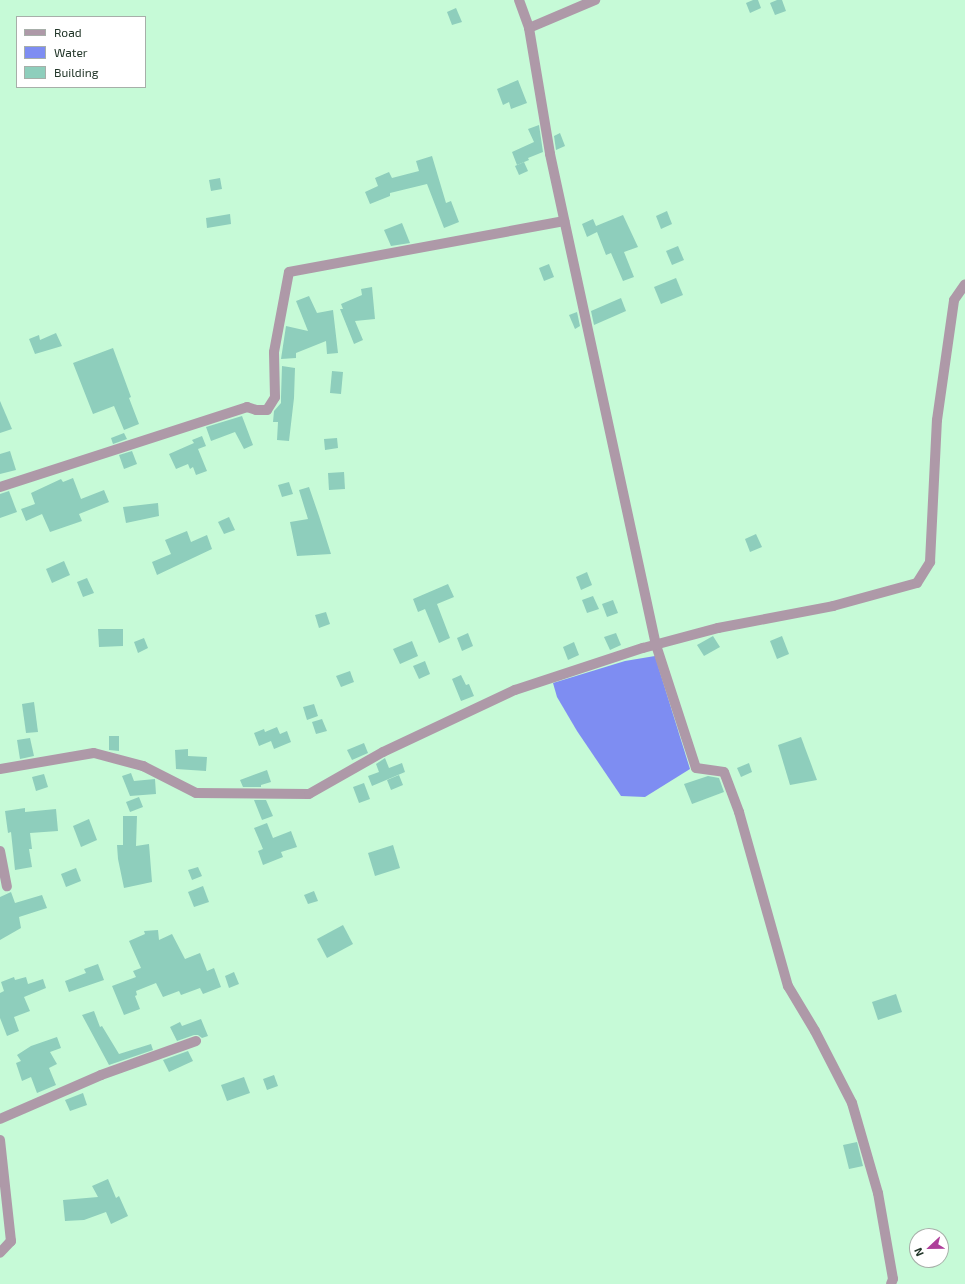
<!DOCTYPE html>
<style>
body{margin:0}
#map{position:relative;width:965px;height:1284px;overflow:hidden;background:#c6fad7;font-family:"Exo 2",sans-serif}
div>[style]{position:absolute}
[style*='--x']{left:calc(var(--x)*1px);top:calc(var(--y)*1px);width:calc(var(--w)*1px);rotate:calc(var(--a)*1deg)}
.water>*{inset:0;background:#7e8df2}
.building>*{inset:0;background:#8ecebc}
.minor>*{height:10px;margin:-5px;padding:0 5px;transform-origin:5px;border-radius:5px;background:#ae99a8}
span{translate:-50% -50%;white-space:nowrap;text-align:center;line-height:1.15;-webkit-text-stroke:3px #fff;paint-order:stroke}
.legend{position:absolute;left:16px;top:16px;width:130px;height:72px;box-sizing:border-box;background:#fff;border:1px solid #a7afa9;margin:0;padding:5px 7px;list-style:none;font-size:12px;color:#223629}
.legend li{display:flex;align-items:center;gap:8px;height:20px}
.legend b{width:20px;border:1px solid #a7afa9}
.north{position:absolute;left:909px;top:1228px;width:40px;height:40px;box-sizing:border-box;background:#fff;border:1px solid #a7afa9;border-radius:50%;rotate:248deg;font-size:11px;font-weight:700;line-height:16px;text-align:center;color:#223629}
.north::after{content:'';display:block;margin:auto;width:14px;height:18px;background:#ae3e9a;clip-path:polygon(50% 0,100% 100%,50% 72%,0 100%)}
</style>
<div id="map">
<div class="water">
<div style="clip-path:polygon(655px 656px,690px 769px,645px 797px,621px 796px,577px 731px,557px 697px,553px 683px,625px 661px)"></div>
</div>
<div class="building">
<div style="clip-path:polygon(753px 0,758px 0,761px 8px,750px 13px,746px 3px)"></div>
<div style="clip-path:polygon(777px 0,782px 0,786px 11px,775px 15px,770px 3px)"></div>
<div style="clip-path:polygon(456px 8px,462px 22px,452px 25px,447px 12px)"></div>
<div style="clip-path:polygon(518px 80px,527px 103px,511px 109px,509px 102px,503px 105px,497px 89px)"></div>
<div style="clip-path:polygon(539px 125px,543px 152px,528px 158px,529px 160px,517px 165px,512px 152px,534px 142px,528px 129px)"></div>
<div style="clip-path:polygon(560px 133px,565px 146px,556px 150px,554px 136px)"></div>
<div style="clip-path:polygon(432px 156px,446px 203px,451px 201px,459px 222px,444px 228px,427px 184px,390px 193px,390px 196px,370px 204px,365px 192px,378px 186px,375px 178px,389px 172px,392px 178px,419px 171px,416px 161px)"></div>
<div style="clip-path:polygon(524px 162px,528px 171px,519px 175px,515px 166px)"></div>
<div style="clip-path:polygon(220px 178px,222px 189px,211px 191px,209px 180px)"></div>
<div style="clip-path:polygon(667px 211px,672px 224px,661px 229px,656px 216px)"></div>
<div style="clip-path:polygon(230px 214px,231px 224px,207px 228px,206px 218px)"></div>
<div style="clip-path:polygon(623px 215px,638px 247px,624px 252px,634px 277px,623px 281px,611px 253px,606px 255px,597px 232px,587px 237px,582px 224px,593px 219px,596px 226px)"></div>
<div style="clip-path:polygon(402px 223px,410px 243px,391px 246px,384px 230px)"></div>
<div style="clip-path:polygon(678px 246px,684px 260px,672px 265px,666px 251px)"></div>
<div style="clip-path:polygon(549px 264px,554px 277px,544px 281px,539px 268px)"></div>
<div style="clip-path:polygon(676px 278px,683px 295px,661px 304px,654px 287px)"></div>
<div style="clip-path:polygon(372px 287px,375px 319px,355px 321px,363px 340px,354px 344px,340px 309px,343px 309px,341px 304px,362px 295px,361px 289px)"></div>
<div style="clip-path:polygon(309px 296px,317px 313px,333px 310px,338px 353px,327px 354px,326px 341px,296px 353px,296px 358px,281px 359px,286px 326px,308px 331px,296px 301px)"></div>
<div style="clip-path:polygon(621px 298px,626px 311px,594px 325px,591px 311px)"></div>
<div style="clip-path:polygon(577px 312px,580px 326px,575px 329px,569px 315px)"></div>
<div style="clip-path:polygon(56px 333px,62px 346px,35px 354px,29px 339px,39px 335px,40px 340px)"></div>
<div style="clip-path:polygon(113px 348px,131px 397px,129px 398px,139px 424px,124px 430px,114px 406px,93px 414px,73px 363px)"></div>
<div style="clip-path:polygon(282px 366px,295px 368px,294px 398px,289px 441px,277px 440px,278px 422px,273px 422px,274px 411px,281px 403px,281px 397px)"></div>
<div style="clip-path:polygon(332px 371px,343px 372px,341px 394px,330px 393px)"></div>
<div style="clip-path:polygon(0 401px,12px 429px,0 433px)"></div>
<div style="clip-path:polygon(242px 416px,253px 445px,244px 449px,235px 432px,211px 441px,206px 427px)"></div>
<div style="clip-path:polygon(124px 433px,127px 439px,113px 444px,111px 438px)"></div>
<div style="clip-path:polygon(202px 436px,206px 446px,198px 449px,207px 471px,196px 475px,193px 467px,190px 469px,188px 464px,176px 469px,169px 454px,194px 443px,192px 440px)"></div>
<div style="clip-path:polygon(337px 438px,338px 448px,325px 450px,324px 439px)"></div>
<div style="clip-path:polygon(10px 451px,16px 470px,0 474px,0 454px)"></div>
<div style="clip-path:polygon(132px 451px,137px 464px,124px 469px,119px 455px)"></div>
<div style="clip-path:polygon(344px 472px,345px 489px,329px 490px,328px 473px)"></div>
<div style="clip-path:polygon(73px 478px,81px 499px,104px 490px,109px 502px,79px 514px,82px 521px,50px 532px,42px 514px,26px 521px,21px 509px,35px 504px,31px 493px,61px 479px,63px 482px)"></div>
<div style="clip-path:polygon(289px 482px,293px 494px,282px 497px,278px 485px)"></div>
<div style="clip-path:polygon(309px 487px,319px 516px,331px 554px,297px 556px,290px 522px,308px 519px,299px 490px)"></div>
<div style="clip-path:polygon(9px 491px,17px 512px,0 518px,0 494px)"></div>
<div style="clip-path:polygon(158px 503px,159px 516px,126px 523px,123px 507px)"></div>
<div style="clip-path:polygon(229px 517px,235px 530px,224px 534px,218px 522px)"></div>
<div style="clip-path:polygon(187px 531px,191px 542px,207px 535px,212px 549px,157px 575px,152px 562px,171px 554px,165px 540px)"></div>
<div style="clip-path:polygon(756px 534px,762px 547px,750px 552px,745px 539px)"></div>
<div style="clip-path:polygon(64px 561px,70px 575px,52px 583px,46px 569px)"></div>
<div style="clip-path:polygon(587px 572px,592px 585px,581px 590px,576px 577px)"></div>
<div style="clip-path:polygon(87px 578px,94px 593px,83px 597px,77px 582px)"></div>
<div style="clip-path:polygon(448px 584px,454px 597px,437px 604px,450px 638px,439px 643px,425px 609px,418px 612px,413px 599px)"></div>
<div style="clip-path:polygon(593px 596px,599px 609px,587px 613px,582px 600px)"></div>
<div style="clip-path:polygon(613px 600px,618px 613px,607px 617px,602px 604px)"></div>
<div style="clip-path:polygon(326px 612px,330px 624px,319px 628px,315px 615px)"></div>
<div style="clip-path:polygon(98px 629px,123px 629px,123px 646px,99px 647px)"></div>
<div style="clip-path:polygon(468px 633px,473px 646px,462px 651px,457px 638px)"></div>
<div style="clip-path:polygon(616px 633px,621px 645px,610px 650px,604px 637px)"></div>
<div style="clip-path:polygon(713px 636px,720px 647px,704px 656px,697px 645px)"></div>
<div style="clip-path:polygon(782px 636px,789px 654px,777px 659px,770px 641px)"></div>
<div style="clip-path:polygon(144px 638px,148px 648px,138px 653px,134px 642px)"></div>
<div style="clip-path:polygon(412px 641px,418px 656px,400px 664px,393px 649px)"></div>
<div style="clip-path:polygon(574px 642px,579px 655px,568px 660px,563px 647px)"></div>
<div style="clip-path:polygon(425px 661px,430px 674px,419px 679px,413px 666px)"></div>
<div style="clip-path:polygon(350px 671px,354px 682px,341px 687px,336px 676px)"></div>
<div style="clip-path:polygon(461px 675px,466px 685px,469px 684px,474px 696px,461px 701px,452px 679px)"></div>
<div style="clip-path:polygon(34px 702px,38px 732px,26px 733px,22px 704px)"></div>
<div style="clip-path:polygon(314px 704px,318px 716px,307px 720px,303px 707px)"></div>
<div style="clip-path:polygon(322px 719px,327px 731px,316px 734px,312px 722px)"></div>
<div style="clip-path:polygon(277px 727px,280px 734px,287px 731px,291px 742px,274px 749px,271px 741px,259px 746px,254px 733px,264px 729px,265px 732px)"></div>
<div style="clip-path:polygon(109px 736px,119px 736px,119px 751px,109px 750px)"></div>
<div style="clip-path:polygon(801px 737px,817px 780px,790px 785px,778px 745px)"></div>
<div style="clip-path:polygon(30px 738px,34px 756px,20px 759px,17px 740px)"></div>
<div style="clip-path:polygon(364px 743px,368px 753px,352px 760px,347px 750px)"></div>
<div style="clip-path:polygon(188px 749px,188px 756px,207px 757px,206px 771px,176px 769px,175px 750px)"></div>
<div style="clip-path:polygon(385px 758px,389px 768px,402px 763px,405px 772px,372px 786px,368px 776px,379px 772px,376px 764px)"></div>
<div style="clip-path:polygon(749px 763px,752px 772px,741px 777px,737px 768px)"></div>
<div style="clip-path:polygon(267px 770px,271px 782px,261px 785px,261px 787px,243px 787px,240px 780px)"></div>
<div style="clip-path:polygon(131px 773px,134px 781px,155px 779px,156px 794px,130px 796px,122px 776px)"></div>
<div style="clip-path:polygon(44px 774px,48px 787px,36px 791px,32px 777px)"></div>
<div style="clip-path:polygon(399px 775px,403px 785px,391px 790px,387px 780px)"></div>
<div style="clip-path:polygon(708px 776px,719px 778px,724px 792px,692px 804px,684px 784px)"></div>
<div style="clip-path:polygon(364px 783px,370px 799px,359px 803px,353px 787px)"></div>
<div style="clip-path:polygon(139px 797px,143px 807px,130px 812px,126px 802px)"></div>
<div style="clip-path:polygon(254px 800px,266px 800px,273px 816px,262px 820px)"></div>
<div style="clip-path:polygon(25px 808px,25px 812px,56px 809px,58px 831px,30px 833px,32px 849px,29px 849px,32px 867px,15px 870px,11px 832px,8px 833px,5px 811px)"></div>
<div style="clip-path:polygon(123px 816px,137px 816px,136px 846px,149px 844px,152px 882px,124px 888px,118px 859px,117px 845px,123px 845px)"></div>
<div style="clip-path:polygon(89px 819px,97px 840px,81px 847px,73px 826px)"></div>
<div style="clip-path:polygon(267px 823px,273px 838px,291px 831px,297px 847px,281px 852px,283px 857px,263px 865px,258px 851px,263px 849px,254px 828px)"></div>
<div style="clip-path:polygon(393px 845px,400px 868px,375px 876px,368px 853px)"></div>
<div style="clip-path:polygon(198px 867px,202px 876px,192px 880px,188px 870px)"></div>
<div style="clip-path:polygon(76px 868px,81px 881px,66px 887px,61px 874px)"></div>
<div style="clip-path:polygon(203px 886px,209px 902px,194px 907px,188px 892px)"></div>
<div style="clip-path:polygon(314px 891px,318px 901px,308px 904px,304px 895px)"></div>
<div style="clip-path:polygon(11px 892px,15px 903px,42px 895px,47px 908px,19px 917px,21px 928px,0 940px,0 897px)"></div>
<div style="clip-path:polygon(343px 925px,353px 944px,327px 958px,317px 939px)"></div>
<div style="clip-path:polygon(158px 930px,159px 940px,172px 934px,185px 959px,200px 953px,207px 971px,214px 968px,221px 987px,203px 994px,200px 988px,181px 995px,179px 991px,163px 997px,156px 983px,136px 991px,137px 995px,135px 996px,140px 1009px,124px 1015px,112px 986px,136px 977px,133px 971px,141px 968px,129px 941px,145px 934px,144px 931px)"></div>
<div style="clip-path:polygon(98px 964px,104px 980px,69px 992px,65px 981px,86px 973px,84px 969px)"></div>
<div style="clip-path:polygon(234px 972px,239px 984px,229px 988px,225px 976px)"></div>
<div style="clip-path:polygon(14px 977px,15px 980px,26px 977px,28px 984px,43px 979px,46px 988px,24px 997px,30px 1011px,14px 1017px,19px 1031px,7px 1036px,0 1018px,0 993px,4px 991px,1px 982px)"></div>
<div style="clip-path:polygon(896px 994px,902px 1012px,878px 1020px,872px 1002px)"></div>
<div style="clip-path:polygon(94px 1011px,100px 1027px,102px 1026px,119px 1054px,151px 1044px,153px 1050px,109px 1065px,82px 1015px)"></div>
<div style="clip-path:polygon(201px 1019px,208px 1036px,202px 1038px,198px 1035px,194px 1035px,177px 1041px,170px 1027px,180px 1022px,182px 1026px)"></div>
<div style="clip-path:polygon(57px 1037px,61px 1048px,50px 1052px,57px 1064px,49px 1068px,56px 1085px,37px 1093px,31px 1077px,22px 1081px,16px 1063px,21px 1061px,17px 1055px,31px 1046px)"></div>
<div style="clip-path:polygon(188px 1051px,193px 1061px,169px 1072px,163px 1060px)"></div>
<div style="clip-path:polygon(274px 1075px,278px 1086px,267px 1090px,263px 1079px)"></div>
<div style="clip-path:polygon(244px 1077px,250px 1093px,227px 1101px,221px 1085px)"></div>
<div style="clip-path:polygon(83px 1093px,87px 1105px,70px 1111px,65px 1100px)"></div>
<div style="clip-path:polygon(857px 1142px,863px 1166px,849px 1169px,843px 1145px)"></div>
<div style="clip-path:polygon(108px 1179px,116px 1198px,119px 1196px,128px 1216px,111px 1224px,106px 1212px,84px 1220px,65px 1221px,63px 1200px,98px 1197px,92px 1186px)"></div>
</div>
<div class="minor">
<div style="--x:519;--y:0;--w:30;--a:70"></div>
<div style="--x:529;--y:28;--w:72;--a:-23"></div>
<div style="--x:529;--y:28;--w:128;--a:80.5"></div>
<div style="--x:550;--y:154;--w:502;--a:77.82"></div>
<div style="--x:656;--y:645;--w:129;--a:72"></div>
<div style="--x:696;--y:768;--w:28;--a:8"></div>
<div style="--x:724;--y:772;--w:43;--a:69.4"></div>
<div style="--x:739;--y:812;--w:181;--a:74.3"></div>
<div style="--x:788;--y:986;--w:52;--a:59"></div>
<div style="--x:815;--y:1031;--w:81;--a:62.8"></div>
<div style="--x:852;--y:1103;--w:94;--a:73.9"></div>
<div style="--x:878;--y:1193;--w:87;--a:80.1"></div>
<div style="--x:893;--y:1279;--w:5;--a:112"></div>
<div style="--x:0;--y:487;--w:260;--a:-17.9"></div>
<div style="--x:247;--y:407;--w:9;--a:18"></div>
<div style="--x:256;--y:410;--w:11;--a:0"></div>
<div style="--x:267;--y:410;--w:15;--a:-58"></div>
<div style="--x:275;--y:397;--w:45;--a:-91.3"></div>
<div style="--x:274;--y:352;--w:81;--a:-79.4"></div>
<div style="--x:289;--y:272;--w:280;--a:-10.5"></div>
<div style="--x:0;--y:769;--w:95;--a:-9.7"></div>
<div style="--x:94;--y:753;--w:51;--a:14.9"></div>
<div style="--x:143;--y:766;--w:59;--a:27"></div>
<div style="--x:196;--y:793;--w:113;--a:0.5"></div>
<div style="--x:309;--y:794;--w:85;--a:-29.6"></div>
<div style="--x:383;--y:752;--w:146;--a:-25.2"></div>
<div style="--x:515;--y:690;--w:135;--a:-18.2"></div>
<div style="--x:643;--y:648;--w:78;--a:-14.9"></div>
<div style="--x:718;--y:628;--w:117;--a:-10.8"></div>
<div style="--x:833;--y:606;--w:87;--a:-15.3"></div>
<div style="--x:917;--y:583;--w:25;--a:-58"></div>
<div style="--x:930;--y:562;--w:142;--a:-87.2"></div>
<div style="--x:937;--y:420;--w:121;--a:-81.9"></div>
<div style="--x:954;--y:300;--w:19;--a:-55"></div>
<div style="--x:0;--y:851;--w:36;--a:79"></div>
<div style="--x:0;--y:1119;--w:110;--a:-23.5"></div>
<div style="--x:101;--y:1075;--w:101;--a:-19.7"></div>
<div style="--x:0;--y:1140;--w:102;--a:83.8"></div>
<div style="--x:11;--y:1241;--w:16;--a:133"></div>
</div>
<ul class="legend">
<li><b style="height:5px;background:#ae99a8"></b>Road</li>
<li><b style="height:11px;background:#7e8df2"></b>Water</li>
<li><b style="height:11px;background:#8ecebc"></b>Building</li>
</ul>
<div class="north">N</div>
</div>
